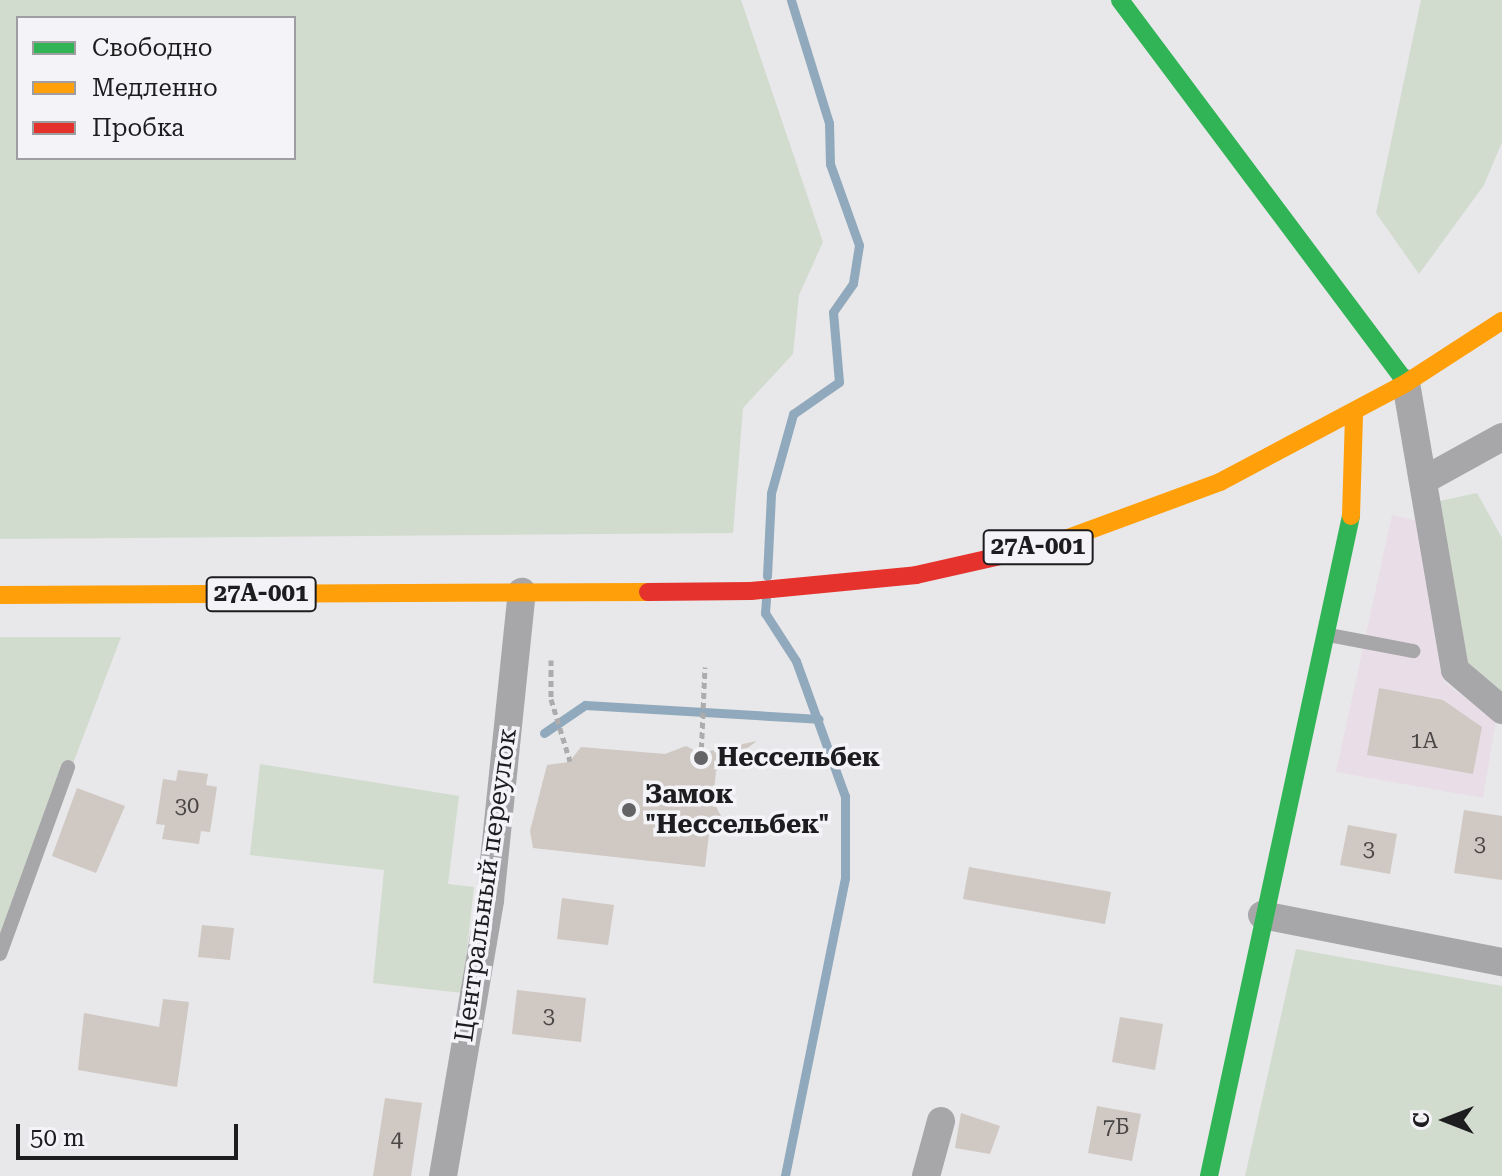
<!DOCTYPE html>
<meta charset="utf-8">
<style>
body{margin:0}
#map{position:relative;width:1502px;height:1176px;overflow:hidden;background:#e8e7e9;font-family:"Roboto Serif",serif}
div>[style]{position:absolute}
[style*='--x']{left:calc(var(--x)*1px);top:calc(var(--y)*1px);width:calc(var(--w)*1px);rotate:calc(var(--a)*1deg)}
.commercial>*{inset:0;background:#e9dee7}
.green>*{inset:0;background:#d1dccf}
.stream>*{height:9px;margin:-4.5px;padding:0 4.5px;transform-origin:4.5px;border-radius:4.5px;background:#90a9bc}
.building>*{inset:0;background:#cfc8c3}
.path>*{height:5px;margin-top:-2.5px;transform-origin:0;background:repeating-linear-gradient(90deg,#acacad 0 6px,transparent 0 10px)}
.lane>*{height:14px;margin:-7px;padding:0 7px;transform-origin:7px;border-radius:7px;background:#a7a6a8}
.street>*{height:28px;margin:-14px;padding:0 14px;transform-origin:14px;border-radius:14px;background:#a7a6a8}
.fast>*{height:18px;margin:-9px;padding:0 9px;transform-origin:9px;border-radius:9px;background:#30b455}
.slow>*{height:18px;margin:-9px;padding:0 9px;transform-origin:9px;border-radius:9px;background:#ff9f0a}
.jam>*{height:18px;margin:-9px;padding:0 9px;transform-origin:9px;border-radius:9px;background:#e5322d}
.dots>*{width:22px;height:22px;translate:-50% -50%;box-sizing:border-box;border:4px solid #f4f3f7;border-radius:50%}
span{translate:-50% -50%;white-space:nowrap;text-align:center;line-height:1.15;-webkit-text-stroke:7px #f4f3f7;paint-order:stroke}
.number-label{font-size:22px;color:#4a4747}
.number-label span{-webkit-text-stroke-width:0}
.shield-label span{padding:2px 6px;background:#f4f3f7;border:2px solid;border-radius:6px;-webkit-text-stroke-width:0}
.shield-label{font-size:24px;color:#1d1c1e;font-weight:700}
.poi-label{font-size:26px;color:#1d1c1e;font-weight:700}
.left{translate:0 -50%;text-align:left}
.street-label{font-size:26px;color:#1d1c1e}
.legend{position:absolute;left:16px;top:16px;width:280px;height:144px;box-sizing:border-box;background:#f4f3f7;border:2px solid #9e9da0;margin:0;padding:10px 14px;list-style:none;font-size:24px;color:#1d1c1e}
.legend li{display:flex;align-items:center;gap:16px;height:40px}
.legend b{width:40px;border:2px solid #9e9da0}
.north{position:absolute;left:1406px;top:1080px;width:80px;height:80px;-webkit-text-stroke:6px #f4f3f7;paint-order:stroke;rotate:270deg;font-size:22px;font-weight:700;line-height:32px;text-align:center;color:#1d1c1e}
.north::after{content:'';display:block;margin:auto;width:28px;height:36px;background:#1d1c1e;clip-path:polygon(50% 0,100% 100%,50% 72%,0 100%)}
.scale{position:absolute;left:16px;top:1124px;width:222px;height:36px;box-sizing:border-box;border:4px solid #1d1c1e;border-top:0;padding-left:10px;font-size:24px;line-height:28px;white-space:nowrap;color:#1d1c1e;-webkit-text-stroke:6px #f4f3f7;paint-order:stroke}
</style>
<div id="map">
<div class="commercial">
<div style="clip-path:polygon(1392px 515px,1419px 521px,1444px 682px,1496px 721px,1483px 798px,1336px 772px)"></div>
</div>
<div class="green">
<div style="clip-path:polygon(evenodd,0 0,741px 0,823px 242px,799px 295px,793px 354px,743px 408px,733px 533px,0 539px,0 0,18px 18px,294px 18px,294px 158px,18px 158px,18px 18px)"></div>
<div style="clip-path:polygon(1421px 0,1502px 0,1502px 142px,1484px 185px,1419px 274px,1376px 213px)"></div>
<div style="clip-path:polygon(1477px 493px,1502px 538px,1502px 696px,1469px 668px,1462px 649px,1435px 502px)"></div>
<div style="clip-path:polygon(0 637px,121px 637px,0 956px)"></div>
<div style="clip-path:polygon(260px 764px,459px 796px,448px 884px,474px 887px,462px 993px,373px 983px,384px 870px,250px 855px)"></div>
<div style="clip-path:polygon(1296px 949px,1502px 986px,1502px 1176px,1245px 1176px)"></div>
</div>
<div class="stream">
<div style="--x:767;--y:576;--w:83;--a:-87.2"></div>
<div style="--x:771;--y:493;--w:82;--a:-74.4"></div>
<div style="--x:793;--y:414;--w:56;--a:-34.8"></div>
<div style="--x:839;--y:382;--w:70;--a:-94.9"></div>
<div style="--x:833;--y:312;--w:35;--a:-55"></div>
<div style="--x:853;--y:283;--w:38;--a:-81"></div>
<div style="--x:859;--y:245;--w:86;--a:-109.7"></div>
<div style="--x:830;--y:164;--w:41;--a:-91.4"></div>
<div style="--x:829;--y:123;--w:129;--a:-107.2"></div>
<div style="--x:766;--y:599;--w:14;--a:94"></div>
<div style="--x:765;--y:613;--w:57;--a:57.1"></div>
<div style="--x:796;--y:661;--w:144;--a:70.1"></div>
<div style="--x:845;--y:796;--w:82;--a:90"></div>
<div style="--x:845;--y:878;--w:304;--a:101.4"></div>
<div style="--x:544;--y:733;--w:50;--a:-34.3"></div>
<div style="--x:585;--y:705;--w:234;--a:3.4"></div>
</div>
<div class="building">
<div style="clip-path:polygon(1379px 688px,1443px 700px,1482px 727px,1473px 774px,1367px 755px)"></div>
<div style="clip-path:polygon(757px 741px,716px 771px,713px 801px,721px 816px,709px 834px,705px 867px,533px 848px,530px 831px,547px 765px,569px 762px,581px 747px,665px 754px,686px 746px,700px 753px)"></div>
<div style="clip-path:polygon(178px 770px,208px 774px,206px 785px,217px 787px,210px 832px,201px 831px,199px 844px,162px 839px,165px 825px,156px 824px,163px 779px,176px 781px)"></div>
<div style="clip-path:polygon(77px 788px,125px 806px,96px 873px,52px 856px)"></div>
<div style="clip-path:polygon(1464px 810px,1502px 816px,1502px 880px,1454px 873px)"></div>
<div style="clip-path:polygon(1348px 825px,1397px 834px,1390px 874px,1340px 865px)"></div>
<div style="clip-path:polygon(969px 867px,1111px 892px,1105px 924px,963px 899px)"></div>
<div style="clip-path:polygon(562px 898px,614px 905px,608px 945px,557px 939px)"></div>
<div style="clip-path:polygon(202px 925px,234px 928px,230px 960px,198px 957px)"></div>
<div style="clip-path:polygon(517px 990px,586px 998px,581px 1042px,512px 1034px)"></div>
<div style="clip-path:polygon(163px 999px,189px 1002px,177px 1087px,78px 1070px,84px 1013px,159px 1027px)"></div>
<div style="clip-path:polygon(1120px 1017px,1163px 1024px,1155px 1070px,1112px 1062px)"></div>
<div style="clip-path:polygon(385px 1098px,422px 1103px,411px 1176px,373px 1176px)"></div>
<div style="clip-path:polygon(1097px 1106px,1141px 1114px,1132px 1161px,1088px 1153px)"></div>
<div style="clip-path:polygon(961px 1113px,1000px 1126px,990px 1154px,955px 1148px)"></div>
</div>
<div class="path">
<div style="--x:551;--y:660;--w:39;--a:90"></div>
<div style="--x:551;--y:699;--w:65;--a:73"></div>
<div style="--x:701;--y:758;--w:91;--a:-87.5"></div>
</div>
<div class="lane">
<div style="--x:1329;--y:635;--w:86;--a:10.8"></div>
<div style="--x:0;--y:954;--w:199;--a:-70"></div>
</div>
<div class="street">
<div style="--x:1406;--y:383;--w:291;--a:80.3"></div>
<div style="--x:1455;--y:670;--w:62;--a:40.4"></div>
<div style="--x:1426;--y:479;--w:87;--a:-28.9"></div>
<div style="--x:1262;--y:915;--w:245;--a:11.1"></div>
<div style="--x:443;--y:1176;--w:280;--a:-80.3"></div>
<div style="--x:490;--y:900;--w:310;--a:-84.1"></div>
<div style="--x:926;--y:1176;--w:57;--a:-74.7"></div>
</div>
<div class="fast">
<div style="--x:1120;--y:0;--w:478;--a:53.2"></div>
<div style="--x:1209;--y:1176;--w:675;--a:-77.86"></div>
</div>
<div class="slow">
<div style="--x:1351;--y:516;--w:104;--a:-88.3"></div>
<div style="--x:1049;--y:545;--w:182;--a:-20.2"></div>
<div style="--x:1220;--y:482;--w:211;--a:-28"></div>
<div style="--x:1406;--y:383;--w:114;--a:-32.9"></div>
<div style="--x:0;--y:595;--w:648;--a:-0.27"></div>
</div>
<div class="jam">
<div style="--x:648;--y:592;--w:103;--a:-0.6"></div>
<div style="--x:751;--y:591;--w:166;--a:-5.5"></div>
<div style="--x:916;--y:575;--w:136;--a:-12.7"></div>
</div>
<div class="dots">
<div style="left:701px;top:758px;background:#646365"></div>
<div style="left:629px;top:810px;background:#646365"></div>
</div>
<div class="number-label">
<span style="left:1424px;top:741px">1А</span>
<span style="left:187px;top:806px">30</span>
<span style="left:1480px;top:844px">3</span>
<span style="left:1369px;top:849px">3</span>
<span style="left:549px;top:1016px">3</span>
<span style="left:1116px;top:1127px">7Б</span>
<span style="left:397px;top:1140px">4</span>
</div>
<div class="shield-label">
<span style="left:1038px;top:547px">27А-001</span>
<span style="left:261px;top:594px">27А-001</span>
</div>
<div class="poi-label">
<span class="left" style="left:717px;top:758px">Нессельбек</span>
<span class="left" style="left:645px;top:810px">Замок<br>"Нессельбек"</span>
</div>
<div class="street-label">
<span style="left:486px;top:885px;rotate:-82deg">Центральный переулок</span>
</div>
<ul class="legend">
<li><b style="height:10px;background:#30b455"></b>Свободно</li>
<li><b style="height:10px;background:#ff9f0a"></b>Медленно</li>
<li><b style="height:10px;background:#e5322d"></b>Пробка</li>
</ul>
<div class="north">С</div>
<div class="scale">50 m</div>
</div>
